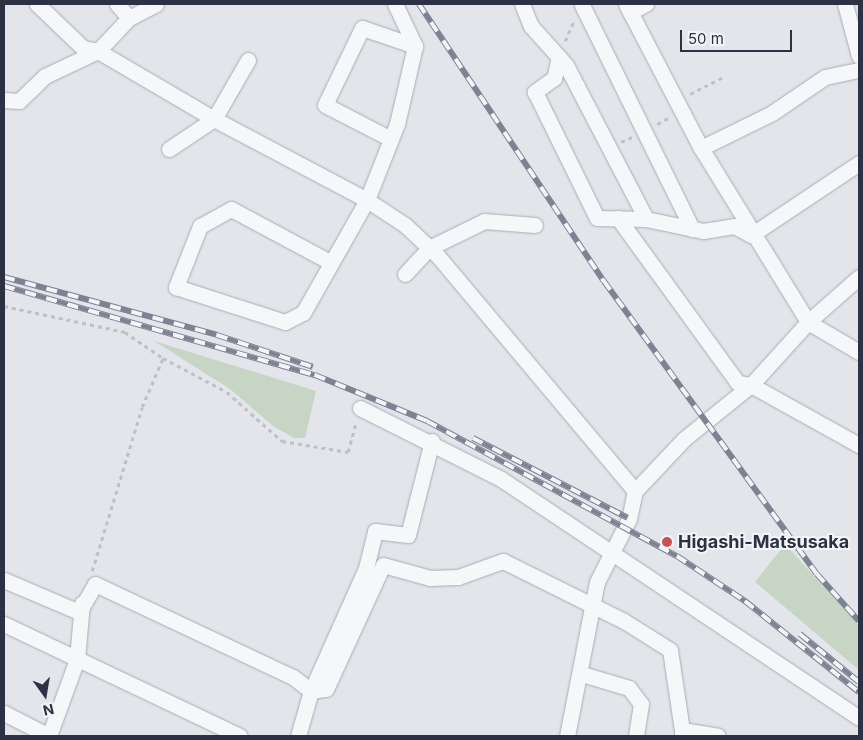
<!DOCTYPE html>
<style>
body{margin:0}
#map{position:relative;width:863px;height:740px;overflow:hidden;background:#e4e5eb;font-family:Inter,sans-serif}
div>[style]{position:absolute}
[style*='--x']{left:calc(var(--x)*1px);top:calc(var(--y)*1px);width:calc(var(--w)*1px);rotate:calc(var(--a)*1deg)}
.green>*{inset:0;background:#c7d5c5}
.path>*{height:2.5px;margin-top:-1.25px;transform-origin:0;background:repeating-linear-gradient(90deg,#bdc0c6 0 4px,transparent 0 8px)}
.roads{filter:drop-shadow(0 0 1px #a9abb5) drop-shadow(0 0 1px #a9abb5)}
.minor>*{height:15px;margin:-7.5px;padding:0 7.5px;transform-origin:7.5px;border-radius:7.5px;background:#f6f7f9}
.rail>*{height:5.5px;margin-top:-2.75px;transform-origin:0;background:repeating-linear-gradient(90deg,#f3f5f8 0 11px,#7e8394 0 22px);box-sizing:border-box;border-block:1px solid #7e8394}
.dots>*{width:14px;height:14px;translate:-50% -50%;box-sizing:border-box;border:2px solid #f3f5f8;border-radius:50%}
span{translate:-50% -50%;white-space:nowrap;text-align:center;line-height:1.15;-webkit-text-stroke:4px #f3f5f8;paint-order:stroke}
.poi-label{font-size:18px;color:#2c3143;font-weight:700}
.left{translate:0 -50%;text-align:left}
.frame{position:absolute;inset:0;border:5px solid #2c3143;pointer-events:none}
.north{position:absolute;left:20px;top:670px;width:50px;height:50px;-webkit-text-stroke:4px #f3f5f8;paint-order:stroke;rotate:167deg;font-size:14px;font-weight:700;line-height:20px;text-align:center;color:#2c3143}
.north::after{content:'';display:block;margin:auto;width:18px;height:22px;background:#2c3143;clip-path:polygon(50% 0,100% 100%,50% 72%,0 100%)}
.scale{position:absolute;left:680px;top:30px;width:112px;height:22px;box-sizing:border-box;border:2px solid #2c3143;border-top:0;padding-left:6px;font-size:15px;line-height:18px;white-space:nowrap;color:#2c3143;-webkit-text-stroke:4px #f3f5f8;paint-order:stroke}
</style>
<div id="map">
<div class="green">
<div style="clip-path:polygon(154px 341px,316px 391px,305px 438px,294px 438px,273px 426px,230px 389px)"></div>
<div style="clip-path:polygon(785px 544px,859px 626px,859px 670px,755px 582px)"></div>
</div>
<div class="path">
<div style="--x:565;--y:41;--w:22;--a:-66"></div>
<div style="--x:690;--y:94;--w:38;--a:-27"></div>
<div style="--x:657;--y:124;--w:15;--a:-28"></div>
<div style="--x:621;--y:142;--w:12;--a:-24"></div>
<div style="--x:4;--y:306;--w:124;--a:12.1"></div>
<div style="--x:125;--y:332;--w:46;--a:34.4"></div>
<div style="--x:92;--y:571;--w:171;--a:-73"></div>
<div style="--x:142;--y:407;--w:53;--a:-66.8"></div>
<div style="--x:163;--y:358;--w:72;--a:28"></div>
<div style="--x:227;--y:392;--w:74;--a:41.7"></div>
<div style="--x:282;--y:441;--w:67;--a:9.5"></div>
<div style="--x:348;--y:452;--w:31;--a:-75"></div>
</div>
<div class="roads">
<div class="minor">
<div style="--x:37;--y:4;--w:64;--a:43.7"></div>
<div style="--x:83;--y:48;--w:15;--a:11"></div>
<div style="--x:98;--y:51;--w:134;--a:30.4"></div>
<div style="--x:214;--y:119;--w:173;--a:27.9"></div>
<div style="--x:367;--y:200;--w:45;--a:33.3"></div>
<div style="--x:405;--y:225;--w:44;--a:43.2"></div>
<div style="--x:437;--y:255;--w:308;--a:50"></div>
<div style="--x:117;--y:4;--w:18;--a:49"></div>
<div style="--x:395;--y:4;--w:47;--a:64.5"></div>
<div style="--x:522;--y:4;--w:24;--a:68"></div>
<div style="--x:531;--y:26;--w:52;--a:48.1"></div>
<div style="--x:566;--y:65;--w:174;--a:62.5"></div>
<div style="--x:626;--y:4;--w:162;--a:62.5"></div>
<div style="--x:701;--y:148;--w:204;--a:58.4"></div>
<div style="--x:808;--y:322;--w:59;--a:30.5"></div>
<div style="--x:845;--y:4;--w:54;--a:74.9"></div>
<div style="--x:582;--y:5;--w:250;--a:63.8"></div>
<div style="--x:630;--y:12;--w:18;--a:-27"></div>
<div style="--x:559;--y:57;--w:22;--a:103"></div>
<div style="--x:554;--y:78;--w:24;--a:144"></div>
<div style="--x:535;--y:92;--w:140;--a:63.8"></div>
<div style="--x:597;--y:218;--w:49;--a:1.2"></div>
<div style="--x:646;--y:219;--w:58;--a:11.9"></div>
<div style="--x:703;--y:231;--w:31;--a:-9"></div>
<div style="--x:734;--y:226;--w:19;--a:28"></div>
<div style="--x:4;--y:100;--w:15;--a:4"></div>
<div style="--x:19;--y:101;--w:36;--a:-44"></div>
<div style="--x:45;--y:76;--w:59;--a:-25.3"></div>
<div style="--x:98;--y:51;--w:45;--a:-46.8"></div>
<div style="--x:129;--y:18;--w:30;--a:-27"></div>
<div style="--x:701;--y:148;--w:79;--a:-26.2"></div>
<div style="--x:772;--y:113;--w:64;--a:-34.2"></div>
<div style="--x:825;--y:77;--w:35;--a:-12"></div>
<div style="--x:169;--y:149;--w:54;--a:-33.7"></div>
<div style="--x:214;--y:119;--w:68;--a:-60"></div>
<div style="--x:618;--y:218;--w:204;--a:54"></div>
<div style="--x:738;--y:383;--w:13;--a:9"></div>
<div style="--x:751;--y:385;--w:124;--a:29.1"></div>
<div style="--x:751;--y:235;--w:130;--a:-33.7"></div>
<div style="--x:330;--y:262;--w:112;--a:-151.8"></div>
<div style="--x:231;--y:209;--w:35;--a:151"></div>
<div style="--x:200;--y:226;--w:66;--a:111.5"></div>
<div style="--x:176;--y:287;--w:114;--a:17.8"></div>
<div style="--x:285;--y:322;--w:20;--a:-27"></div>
<div style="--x:303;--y:313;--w:130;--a:-60.5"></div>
<div style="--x:367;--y:200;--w:82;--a:-68.5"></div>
<div style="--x:397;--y:124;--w:80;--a:-77"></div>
<div style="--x:415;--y:46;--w:56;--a:-161.2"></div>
<div style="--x:362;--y:28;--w:85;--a:115.7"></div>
<div style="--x:325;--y:105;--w:74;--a:27.3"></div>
<div style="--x:405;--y:274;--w:35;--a:-47"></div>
<div style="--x:429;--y:248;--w:61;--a:-26.1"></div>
<div style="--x:484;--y:221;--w:51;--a:4.5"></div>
<div style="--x:360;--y:408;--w:158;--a:26.7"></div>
<div style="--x:501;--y:479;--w:430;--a:33.7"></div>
<div style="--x:4;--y:580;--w:82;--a:23.1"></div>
<div style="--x:79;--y:612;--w:32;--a:-60"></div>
<div style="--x:95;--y:584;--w:219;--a:25.2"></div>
<div style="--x:293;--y:677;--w:23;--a:38"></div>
<div style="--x:311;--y:691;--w:15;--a:-8"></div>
<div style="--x:326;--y:689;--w:136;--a:-65.3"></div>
<div style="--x:383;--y:565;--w:49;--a:15.5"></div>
<div style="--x:430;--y:578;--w:28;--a:-2"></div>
<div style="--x:458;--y:577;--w:48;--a:-19.6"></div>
<div style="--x:503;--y:561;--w:135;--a:26.4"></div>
<div style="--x:624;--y:621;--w:54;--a:32.2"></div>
<div style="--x:670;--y:650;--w:81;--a:81.5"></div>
<div style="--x:4;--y:624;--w:261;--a:25.4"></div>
<div style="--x:582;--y:674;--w:49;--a:16.6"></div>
<div style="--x:629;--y:688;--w:20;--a:53"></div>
<div style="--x:641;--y:704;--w:32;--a:99"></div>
<div style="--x:4;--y:713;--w:51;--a:27.1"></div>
<div style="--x:49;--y:736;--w:82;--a:-70"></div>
<div style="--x:77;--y:659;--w:56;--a:-84.9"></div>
<div style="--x:298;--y:736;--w:47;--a:-73.9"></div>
<div style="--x:311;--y:691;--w:135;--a:-65.9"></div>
<div style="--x:366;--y:568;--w:38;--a:-76"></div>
<div style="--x:375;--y:531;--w:33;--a:7"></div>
<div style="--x:408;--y:535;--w:97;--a:-75.7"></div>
<div style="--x:567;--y:736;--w:157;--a:-79"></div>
<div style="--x:597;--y:582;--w:71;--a:-63.1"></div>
<div style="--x:629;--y:519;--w:29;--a:-78"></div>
<div style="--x:635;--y:491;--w:71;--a:-46.7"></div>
<div style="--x:684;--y:439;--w:86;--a:-38.9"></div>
<div style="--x:751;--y:385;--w:85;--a:-47.9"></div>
<div style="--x:808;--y:322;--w:68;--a:-41.4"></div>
<div style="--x:682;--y:736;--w:6;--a:-90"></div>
<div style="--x:682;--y:730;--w:36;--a:9"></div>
</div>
</div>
<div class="rail">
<div style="--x:419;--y:4;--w:333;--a:56.3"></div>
<div style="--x:604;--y:281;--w:362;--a:54"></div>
<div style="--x:817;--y:574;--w:63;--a:48.2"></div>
<div style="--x:4;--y:277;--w:221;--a:15.2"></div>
<div style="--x:217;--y:335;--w:101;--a:18.4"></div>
<div style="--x:4;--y:286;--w:323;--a:16"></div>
<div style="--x:315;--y:375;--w:121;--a:22.3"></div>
<div style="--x:427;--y:421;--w:284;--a:28.4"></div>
<div style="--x:677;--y:556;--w:82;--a:33.5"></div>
<div style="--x:745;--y:601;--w:146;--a:38.6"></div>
<div style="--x:473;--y:438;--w:174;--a:27.3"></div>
<div style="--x:800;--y:634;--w:76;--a:39.1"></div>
</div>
<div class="dots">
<div style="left:667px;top:542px;background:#ca4f50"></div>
</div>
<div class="poi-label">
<span class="left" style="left:678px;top:542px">Higashi-Matsusaka</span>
</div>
<div class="frame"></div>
<div class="north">N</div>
<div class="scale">50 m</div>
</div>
